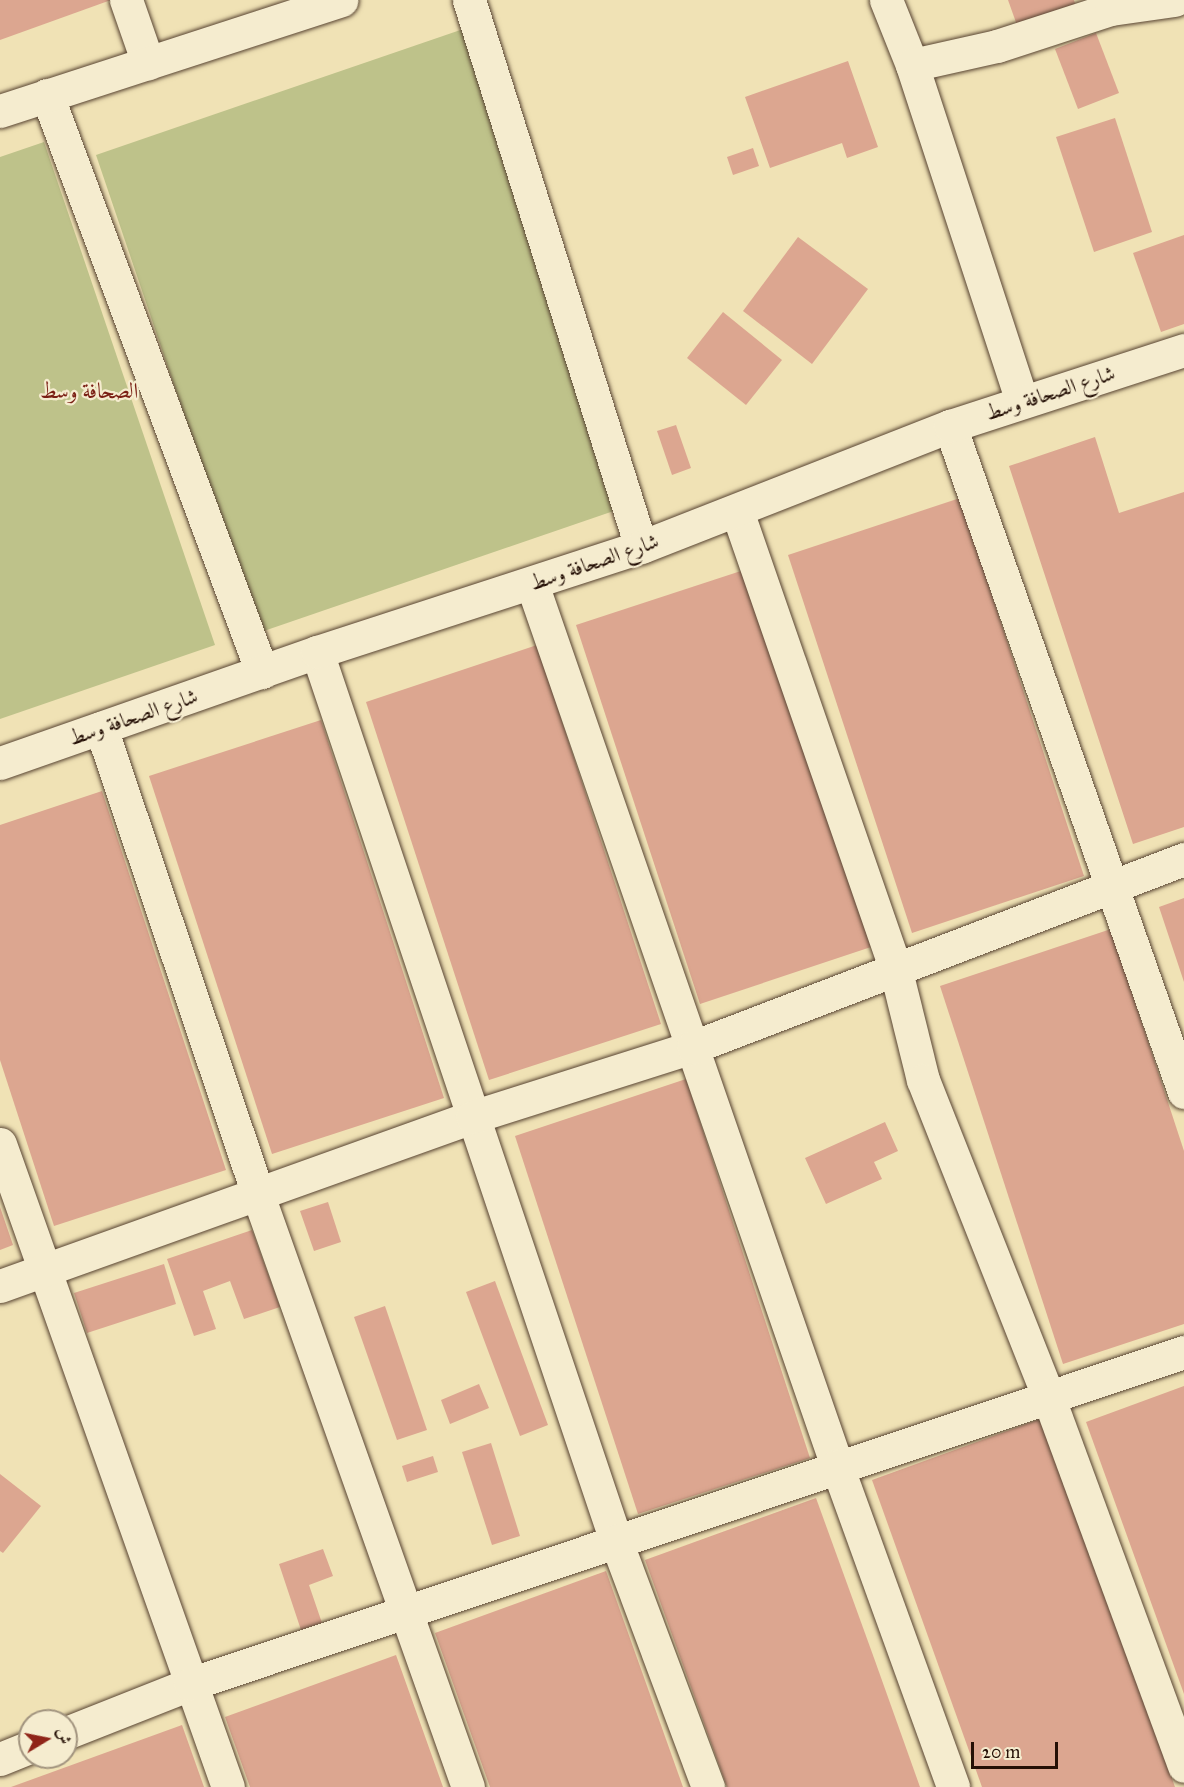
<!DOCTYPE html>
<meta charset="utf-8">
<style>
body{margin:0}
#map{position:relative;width:1184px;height:1787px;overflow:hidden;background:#f0e2b5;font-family:"IM FELL Great Primer",Amiri,serif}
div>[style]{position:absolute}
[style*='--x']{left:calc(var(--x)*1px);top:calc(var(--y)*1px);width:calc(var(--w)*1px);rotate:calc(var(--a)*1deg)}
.green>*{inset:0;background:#bec28a}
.building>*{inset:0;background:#dca690}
.roads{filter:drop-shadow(0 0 2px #584432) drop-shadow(0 0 2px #584432)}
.street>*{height:33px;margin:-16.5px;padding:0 16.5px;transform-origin:16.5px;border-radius:16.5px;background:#f5eccf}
span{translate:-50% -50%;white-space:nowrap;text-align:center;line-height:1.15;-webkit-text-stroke:4.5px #f5eccf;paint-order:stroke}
.street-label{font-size:21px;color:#251006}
.neighbourhood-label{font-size:22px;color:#7a1f14}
.north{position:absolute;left:18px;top:1709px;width:60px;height:60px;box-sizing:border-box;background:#f5eccf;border:2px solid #a2947f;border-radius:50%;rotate:80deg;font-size:16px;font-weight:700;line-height:24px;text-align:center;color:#251006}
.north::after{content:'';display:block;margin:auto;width:21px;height:27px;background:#8f2418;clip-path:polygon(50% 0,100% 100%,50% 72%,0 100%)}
.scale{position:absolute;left:971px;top:1742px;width:87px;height:27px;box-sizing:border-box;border:3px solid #251006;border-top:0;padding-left:8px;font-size:18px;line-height:21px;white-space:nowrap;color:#251006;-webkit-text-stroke:4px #f5eccf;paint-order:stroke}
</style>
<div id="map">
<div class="green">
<div style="clip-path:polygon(475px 25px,637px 503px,258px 633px,96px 155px)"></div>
<div style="clip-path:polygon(44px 142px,215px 645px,0 719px,0 157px)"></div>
</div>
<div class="building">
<div style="clip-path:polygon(0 0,111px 0,0 40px)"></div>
<div style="clip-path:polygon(1008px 0,1074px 0,1076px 8px,1018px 28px)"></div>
<div style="clip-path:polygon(1096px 33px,1119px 93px,1078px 109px,1055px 49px)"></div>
<div style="clip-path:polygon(848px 61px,878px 147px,847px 158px,842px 143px,770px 168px,745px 97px)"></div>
<div style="clip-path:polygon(1115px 118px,1152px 232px,1094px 252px,1056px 137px)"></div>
<div style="clip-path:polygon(753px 148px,759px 166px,733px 175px,727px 157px)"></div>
<div style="clip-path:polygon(1184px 235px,1184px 324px,1161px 332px,1133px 253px)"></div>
<div style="clip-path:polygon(798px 237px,868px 289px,812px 364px,743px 311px)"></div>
<div style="clip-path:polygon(723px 312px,782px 360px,746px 405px,687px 358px)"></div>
<div style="clip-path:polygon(676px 425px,691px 468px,672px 475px,657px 431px)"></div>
<div style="clip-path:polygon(1095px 437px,1119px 513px,1184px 492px,1184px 827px,1133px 844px,1009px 466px)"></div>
<div style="clip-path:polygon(960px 498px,1084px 876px,912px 933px,788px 555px)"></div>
<div style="clip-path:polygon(747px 569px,871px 947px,700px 1004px,576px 625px)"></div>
<div style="clip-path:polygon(537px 645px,661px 1024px,489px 1080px,366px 702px)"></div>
<div style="clip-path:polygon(321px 720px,444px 1098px,272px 1154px,149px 776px)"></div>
<div style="clip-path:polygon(102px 791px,226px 1170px,54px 1226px,0 1060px,0 825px)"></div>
<div style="clip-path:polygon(1184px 898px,1184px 982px,1159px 907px)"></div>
<div style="clip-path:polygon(1111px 929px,1184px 1151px,1184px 1324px,1063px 1364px,940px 986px)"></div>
<div style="clip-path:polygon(686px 1079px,810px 1458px,638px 1514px,515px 1136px)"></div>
<div style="clip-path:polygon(885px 1122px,898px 1151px,874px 1162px,882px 1179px,826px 1204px,805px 1158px)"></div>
<div style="clip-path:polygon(328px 1202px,341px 1242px,314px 1251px,300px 1211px)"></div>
<div style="clip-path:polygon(0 1207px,13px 1245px,0 1250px)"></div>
<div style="clip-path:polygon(252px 1230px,280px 1307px,244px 1319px,230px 1281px,203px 1291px,216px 1329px,194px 1336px,167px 1259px)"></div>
<div style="clip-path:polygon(164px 1264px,176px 1304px,87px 1333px,74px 1293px)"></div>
<div style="clip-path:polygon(495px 1281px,548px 1425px,520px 1436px,466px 1292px)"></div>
<div style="clip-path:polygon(385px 1306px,427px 1430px,397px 1440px,354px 1317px)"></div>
<div style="clip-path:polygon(479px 1384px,489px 1408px,450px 1424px,441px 1400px)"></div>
<div style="clip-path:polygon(1184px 1386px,1184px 1694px,1086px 1422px)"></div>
<div style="clip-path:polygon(1043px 1418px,1175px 1787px,982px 1787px,872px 1480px)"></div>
<div style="clip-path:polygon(491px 1443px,520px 1536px,492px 1545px,462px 1452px)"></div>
<div style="clip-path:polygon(433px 1456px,438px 1472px,407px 1482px,402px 1466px)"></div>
<div style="clip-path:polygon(0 1474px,41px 1506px,3px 1553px,0 1551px)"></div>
<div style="clip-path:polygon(816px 1498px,874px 1658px,920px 1787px,727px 1787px,645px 1560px)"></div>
<div style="clip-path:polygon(323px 1549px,333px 1576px,309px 1585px,322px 1623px,301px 1630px,279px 1564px)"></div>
<div style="clip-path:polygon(606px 1571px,683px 1787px,490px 1787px,435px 1633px)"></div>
<div style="clip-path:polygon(396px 1655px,443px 1787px,250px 1787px,225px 1717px)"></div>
<div style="clip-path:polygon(182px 1725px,204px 1787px,11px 1787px)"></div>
</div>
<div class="roads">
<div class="street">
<div style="--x:126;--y:0;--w:67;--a:70.8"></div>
<div style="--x:469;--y:0;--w:573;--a:72.54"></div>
<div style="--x:886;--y:0;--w:70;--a:68.2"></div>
<div style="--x:912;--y:65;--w:354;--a:71.9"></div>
<div style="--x:912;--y:65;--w:87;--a:-12.6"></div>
<div style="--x:997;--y:46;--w:120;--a:-18"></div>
<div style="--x:1111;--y:9;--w:64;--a:-8.1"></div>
<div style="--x:47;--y:95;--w:616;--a:69.56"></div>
<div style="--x:0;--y:111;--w:359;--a:-18"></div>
<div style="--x:950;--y:426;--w:706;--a:70.64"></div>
<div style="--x:737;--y:511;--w:487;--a:70.9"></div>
<div style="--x:896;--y:971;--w:112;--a:76.1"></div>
<div style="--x:923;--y:1080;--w:340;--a:68.4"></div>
<div style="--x:1048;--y:1396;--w:394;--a:69.8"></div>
<div style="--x:532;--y:584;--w:933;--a:70.92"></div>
<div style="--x:837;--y:1466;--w:341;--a:70.1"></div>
<div style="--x:317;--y:652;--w:938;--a:71.41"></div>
<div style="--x:616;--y:1541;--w:263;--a:69.5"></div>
<div style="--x:101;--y:728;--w:493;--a:71.4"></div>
<div style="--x:258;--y:1195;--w:628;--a:70.47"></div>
<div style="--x:0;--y:763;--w:336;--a:-19.3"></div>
<div style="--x:317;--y:652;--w:341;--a:-18"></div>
<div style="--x:641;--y:547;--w:332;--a:-21.4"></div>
<div style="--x:950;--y:426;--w:246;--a:-18"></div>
<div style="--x:0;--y:1144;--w:682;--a:70.48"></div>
<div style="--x:0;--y:1286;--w:501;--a:-19.7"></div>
<div style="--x:472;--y:1117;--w:232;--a:-17.6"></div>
<div style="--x:693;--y:1047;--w:526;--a:-20.95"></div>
<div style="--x:66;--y:1733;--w:133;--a:-21.6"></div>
<div style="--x:190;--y:1684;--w:1048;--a:-18.47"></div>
<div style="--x:0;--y:1759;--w:32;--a:-22"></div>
</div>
</div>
<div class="street-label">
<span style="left:1050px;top:393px;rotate:-18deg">شارع الصحافة وسط</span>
<span style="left:594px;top:562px;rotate:-19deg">شارع الصحافة وسط</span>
<span style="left:133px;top:717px;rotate:-19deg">شارع الصحافة وسط</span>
</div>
<div class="neighbourhood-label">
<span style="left:89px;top:391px">الصحافة وسط</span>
</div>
<div class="north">ش</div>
<div class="scale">20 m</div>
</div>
